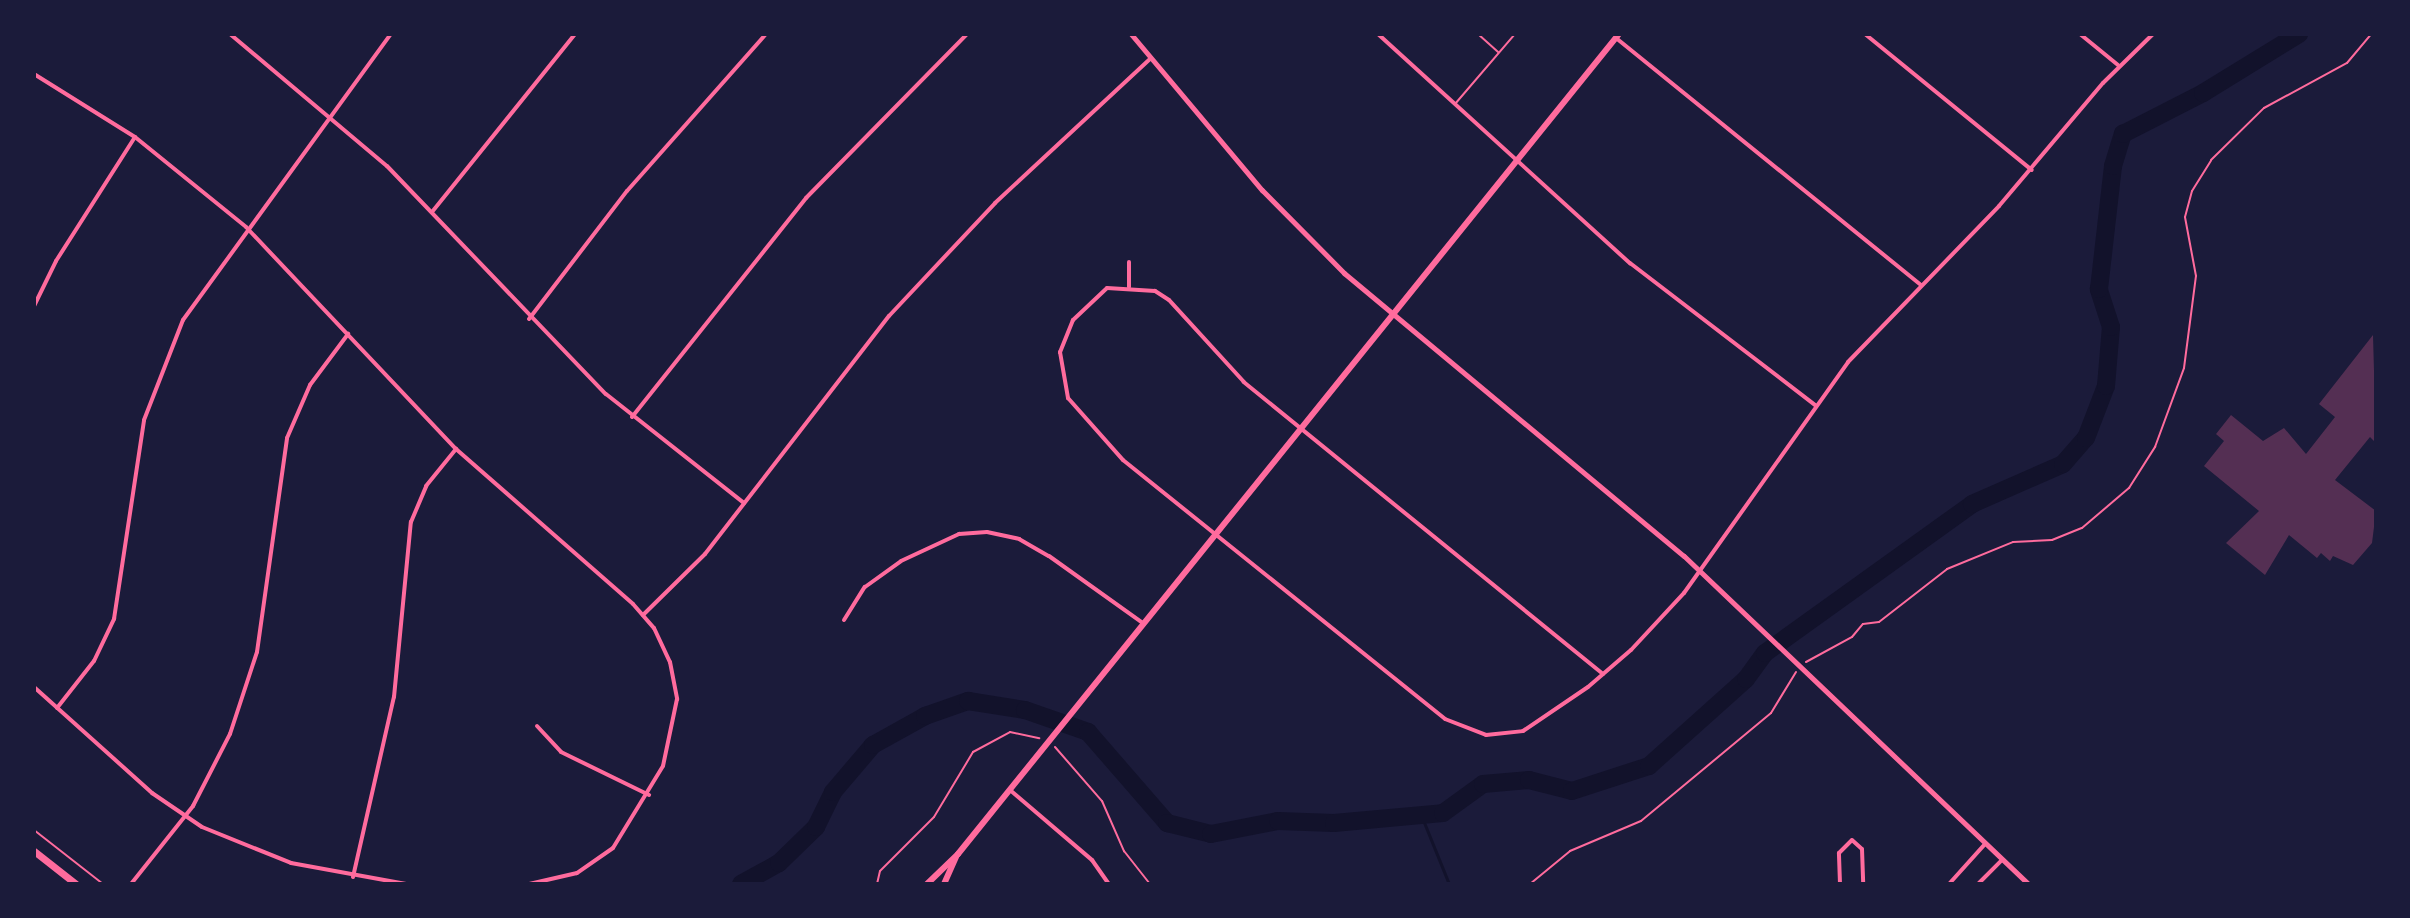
<!DOCTYPE html>
<style>
body{margin:0}
#map{position:relative;width:2410px;height:918px;overflow:hidden;background:#1b1b3a;font-family:Raleway,sans-serif}
div>[style]{position:absolute}
[style*='--x']{left:calc(var(--x)*1px);top:calc(var(--y)*1px);width:calc(var(--w)*1px);rotate:calc(var(--a)*1deg)}
.stream>*{height:3px;margin:-1.5px;padding:0 1.5px;transform-origin:1.5px;border-radius:1.5px;background:#12122b}
.river>*{height:18px;margin:-9px;padding:0 9px;transform-origin:9px;border-radius:9px;background:#12122b}
.building>*{inset:0;background:#542f53}
.path>*{height:2px;margin:-1px;padding:0 1px;transform-origin:1px;border-radius:1px;background:#ff6b9d}
.service>*{height:2px;margin:-1px;padding:0 1px;transform-origin:1px;border-radius:1px;background:#ff6b9d}
.minor>*{height:4px;margin:-2px;padding:0 2px;transform-origin:2px;border-radius:2px;background:#ff6b9d}
.tertiary>*{height:5px;margin:-2.5px;padding:0 2.5px;transform-origin:2.5px;border-radius:2.5px;background:#ff6b9d}
.secondary>*{height:6px;margin:-3px;padding:0 3px;transform-origin:3px;border-radius:3px;background:#ff6b9d}
.primary>*{height:7px;margin:-3.5px;padding:0 3.5px;transform-origin:3.5px;border-radius:3.5px;background:#ff6b9d}
span{translate:-50% -50%;white-space:nowrap;text-align:center;line-height:1.15;-webkit-text-stroke:6px #1b1b3a;paint-order:stroke}
.frame{position:absolute;inset:0;border:36px solid #1b1b3a;pointer-events:none}
</style>
<div id="map">
<div class="stream">
<div style="--x:1421;--y:815;--w:74;--a:67.9"></div>
</div>
<div class="river">
<div style="--x:741;--y:884;--w:43;--a:-28.9"></div>
<div style="--x:779;--y:863;--w:52;--a:-44.2"></div>
<div style="--x:816;--y:827;--w:39;--a:-64"></div>
<div style="--x:833;--y:792;--w:62;--a:-49.6"></div>
<div style="--x:873;--y:745;--w:60;--a:-29.1"></div>
<div style="--x:925;--y:716;--w:46;--a:-19.2"></div>
<div style="--x:968;--y:701;--w:58;--a:9"></div>
<div style="--x:1025;--y:710;--w:67;--a:19.2"></div>
<div style="--x:1088;--y:732;--w:121;--a:49"></div>
<div style="--x:1167;--y:823;--w:45;--a:14"></div>
<div style="--x:1211;--y:834;--w:68;--a:-11"></div>
<div style="--x:1278;--y:821;--w:56;--a:2"></div>
<div style="--x:1334;--y:823;--w:109;--a:-5.2"></div>
<div style="--x:1443;--y:813;--w:49;--a:-35.9"></div>
<div style="--x:1483;--y:784;--w:46;--a:-5"></div>
<div style="--x:1529;--y:780;--w:44;--a:14.3"></div>
<div style="--x:1572;--y:791;--w:81;--a:-18"></div>
<div style="--x:1649;--y:766;--w:130;--a:-41.9"></div>
<div style="--x:1746;--y:679;--w:32;--a:-54"></div>
<div style="--x:1765;--y:653;--w:255;--a:-35.7"></div>
<div style="--x:1972;--y:504;--w:99;--a:-23.7"></div>
<div style="--x:2063;--y:464;--w:35;--a:-49"></div>
<div style="--x:2086;--y:438;--w:56;--a:-69"></div>
<div style="--x:2106;--y:386;--w:59;--a:-85.2"></div>
<div style="--x:2111;--y:327;--w:40;--a:-108"></div>
<div style="--x:2099;--y:289;--w:124;--a:-83.5"></div>
<div style="--x:2113;--y:166;--w:34;--a:-73"></div>
<div style="--x:2123;--y:134;--w:90;--a:-27.1"></div>
<div style="--x:2203;--y:93;--w:113;--a:-31.6"></div>
</div>
<div class="building">
<div style="clip-path:polygon(2373px 335px,2376px 443px,2370px 437px,2335px 480px,2376px 511px,2372px 543px,2353px 565px,2333px 556px,2330px 561px,2321px 553px,2317px 558px,2289px 535px,2265px 575px,2226px 543px,2259px 511px,2204px 466px,2224px 441px,2216px 434px,2231px 415px,2263px 441px,2284px 428px,2306px 454px,2335px 417px,2319px 404px)"></div>
</div>
<div class="path">
<div style="--x:1806;--y:662;--w:52;--a:-28.5"></div>
<div style="--x:1852;--y:637;--w:17;--a:-50"></div>
<div style="--x:1863;--y:624;--w:16;--a:-7"></div>
<div style="--x:1879;--y:622;--w:86;--a:-37.9"></div>
<div style="--x:1947;--y:569;--w:71;--a:-22.2"></div>
<div style="--x:2013;--y:542;--w:39;--a:-3"></div>
<div style="--x:2052;--y:540;--w:32;--a:-22"></div>
<div style="--x:2082;--y:528;--w:62;--a:-40.4"></div>
<div style="--x:2129;--y:488;--w:49;--a:-57.6"></div>
<div style="--x:2155;--y:447;--w:84;--a:-69.8"></div>
<div style="--x:2184;--y:368;--w:93;--a:-82.6"></div>
<div style="--x:2196;--y:276;--w:60;--a:-100.6"></div>
<div style="--x:2185;--y:217;--w:27;--a:-75"></div>
<div style="--x:2192;--y:191;--w:36;--a:-58"></div>
<div style="--x:2211;--y:160;--w:74;--a:-44.5"></div>
<div style="--x:2264;--y:108;--w:94;--a:-28.5"></div>
<div style="--x:2347;--y:63;--w:38;--a:-50"></div>
<div style="--x:1055;--y:747;--w:72;--a:49"></div>
<div style="--x:1102;--y:801;--w:55;--a:66.3"></div>
<div style="--x:1124;--y:851;--w:42;--a:51.8"></div>
<div style="--x:34;--y:830;--w:88;--a:38"></div>
<div style="--x:877;--y:884;--w:13;--a:-77"></div>
<div style="--x:880;--y:871;--w:76;--a:-45"></div>
<div style="--x:934;--y:817;--w:76;--a:-59"></div>
<div style="--x:973;--y:752;--w:42;--a:-28.4"></div>
<div style="--x:1010;--y:732;--w:30;--a:12"></div>
<div style="--x:1530;--y:884;--w:52;--a:-39.5"></div>
<div style="--x:1570;--y:851;--w:77;--a:-22.9"></div>
<div style="--x:1641;--y:821;--w:169;--a:-39.7"></div>
<div style="--x:1771;--y:713;--w:48;--a:-58.6"></div>
</div>
<div class="service">
<div style="--x:1478;--y:34;--w:27;--a:42"></div>
<div style="--x:1455;--y:104;--w:92;--a:-49.4"></div>
</div>
<div class="minor">
<div style="--x:230;--y:34;--w:205;--a:40.1"></div>
<div style="--x:387;--y:166;--w:316;--a:46.2"></div>
<div style="--x:606;--y:394;--w:176;--a:38.3"></div>
<div style="--x:1378;--y:34;--w:341;--a:42.3"></div>
<div style="--x:1630;--y:263;--w:233;--a:37.5"></div>
<div style="--x:1865;--y:34;--w:215;--a:39.2"></div>
<div style="--x:2080;--y:34;--w:49;--a:39.2"></div>
<div style="--x:1616;--y:38;--w:392;--a:39"></div>
<div style="--x:34;--y:74;--w:119;--a:32"></div>
<div style="--x:135;--y:137;--w:143;--a:39"></div>
<div style="--x:246;--y:227;--w:306;--a:46.6"></div>
<div style="--x:456;--y:449;--w:235;--a:41.2"></div>
<div style="--x:633;--y:604;--w:32;--a:49"></div>
<div style="--x:654;--y:628;--w:38;--a:65"></div>
<div style="--x:670;--y:662;--w:38;--a:79"></div>
<div style="--x:677;--y:699;--w:68;--a:101.8"></div>
<div style="--x:663;--y:766;--w:96;--a:121.4"></div>
<div style="--x:613;--y:848;--w:44;--a:145.2"></div>
<div style="--x:577;--y:873;--w:49;--a:167.1"></div>
<div style="--x:432;--y:212;--w:228;--a:-51.2"></div>
<div style="--x:1129;--y:287;--w:25;--a:-90"></div>
<div style="--x:34;--y:306;--w:50;--a:-63.9"></div>
<div style="--x:56;--y:261;--w:147;--a:-57.5"></div>
<div style="--x:529;--y:319;--w:161;--a:-52.6"></div>
<div style="--x:627;--y:191;--w:210;--a:-48.5"></div>
<div style="--x:632;--y:417;--w:280;--a:-51.5"></div>
<div style="--x:806;--y:198;--w:230;--a:-45.5"></div>
<div style="--x:643;--y:615;--w:87;--a:-44.5"></div>
<div style="--x:705;--y:554;--w:301;--a:-52.3"></div>
<div style="--x:889;--y:316;--w:155;--a:-46.8"></div>
<div style="--x:995;--y:203;--w:213;--a:-42.9"></div>
<div style="--x:844;--y:620;--w:39;--a:-58"></div>
<div style="--x:865;--y:587;--w:44;--a:-35.8"></div>
<div style="--x:901;--y:561;--w:64;--a:-25"></div>
<div style="--x:959;--y:534;--w:28;--a:-4"></div>
<div style="--x:987;--y:532;--w:33;--a:12"></div>
<div style="--x:1019;--y:539;--w:34;--a:30"></div>
<div style="--x:1049;--y:556;--w:115;--a:35.5"></div>
<div style="--x:1603;--y:674;--w:463;--a:-140.9"></div>
<div style="--x:1244;--y:382;--w:111;--a:-132.4"></div>
<div style="--x:1169;--y:300;--w:17;--a:-147"></div>
<div style="--x:1155;--y:291;--w:48;--a:-176.4"></div>
<div style="--x:1107;--y:288;--w:47;--a:136.7"></div>
<div style="--x:1073;--y:320;--w:35;--a:112"></div>
<div style="--x:1060;--y:352;--w:47;--a:80.1"></div>
<div style="--x:1068;--y:398;--w:83;--a:48.4"></div>
<div style="--x:1123;--y:460;--w:413;--a:38.8"></div>
<div style="--x:1445;--y:719;--w:44;--a:21.3"></div>
<div style="--x:1486;--y:735;--w:37;--a:-6"></div>
<div style="--x:1523;--y:731;--w:78;--a:-34.1"></div>
<div style="--x:1588;--y:687;--w:57;--a:-40.7"></div>
<div style="--x:1631;--y:650;--w:78;--a:-47.1"></div>
<div style="--x:1684;--y:593;--w:283;--a:-54.6"></div>
<div style="--x:1848;--y:362;--w:217;--a:-45.9"></div>
<div style="--x:1999;--y:206;--w:161;--a:-49.8"></div>
<div style="--x:2103;--y:83;--w:70;--a:-44.4"></div>
<div style="--x:34;--y:687;--w:159;--a:41.9"></div>
<div style="--x:152;--y:793;--w:60;--a:34.2"></div>
<div style="--x:202;--y:827;--w:96;--a:22"></div>
<div style="--x:291;--y:863;--w:117;--a:10.3"></div>
<div style="--x:57;--y:708;--w:60;--a:-51.8"></div>
<div style="--x:94;--y:661;--w:47;--a:-64.5"></div>
<div style="--x:114;--y:619;--w:201;--a:-81.4"></div>
<div style="--x:144;--y:420;--w:107;--a:-68.7"></div>
<div style="--x:183;--y:320;--w:354;--a:-54"></div>
<div style="--x:537;--y:726;--w:35;--a:47"></div>
<div style="--x:561;--y:752;--w:98;--a:26"></div>
<div style="--x:1010;--y:790;--w:108;--a:40.5"></div>
<div style="--x:1092;--y:860;--w:29;--a:55"></div>
<div style="--x:353;--y:877;--w:185;--a:-77.2"></div>
<div style="--x:394;--y:697;--w:176;--a:-84.5"></div>
<div style="--x:411;--y:522;--w:39;--a:-67"></div>
<div style="--x:426;--y:486;--w:48;--a:-51"></div>
<div style="--x:131;--y:884;--w:100;--a:-51.5"></div>
<div style="--x:193;--y:806;--w:81;--a:-62.8"></div>
<div style="--x:230;--y:734;--w:86;--a:-71.8"></div>
<div style="--x:257;--y:652;--w:216;--a:-82"></div>
<div style="--x:287;--y:438;--w:58;--a:-66.5"></div>
<div style="--x:310;--y:385;--w:64;--a:-53.3"></div>
<div style="--x:1840;--y:884;--w:31;--a:-92"></div>
<div style="--x:1839;--y:853;--w:18;--a:-45"></div>
<div style="--x:1852;--y:840;--w:13;--a:42"></div>
<div style="--x:1862;--y:849;--w:35;--a:88"></div>
<div style="--x:1949;--y:884;--w:54;--a:-48"></div>
<div style="--x:1978;--y:884;--w:34;--a:-45"></div>
</div>
<div class="tertiary">
<div style="--x:1131;--y:34;--w:204;--a:50"></div>
<div style="--x:1262;--y:190;--w:117;--a:45.3"></div>
<div style="--x:1344;--y:273;--w:442;--a:39.8"></div>
<div style="--x:1684;--y:556;--w:475;--a:43.6"></div>
</div>
<div class="secondary">
<div style="--x:927;--y:884;--w:43;--a:-44.1"></div>
<div style="--x:958;--y:854;--w:1053;--a:-51.13"></div>
<div style="--x:944;--y:884;--w:30;--a:-66"></div>
</div>
<div class="primary">
<div style="--x:34;--y:851;--w:53;--a:38.2"></div>
</div>
<div class="frame"></div>
</div>
